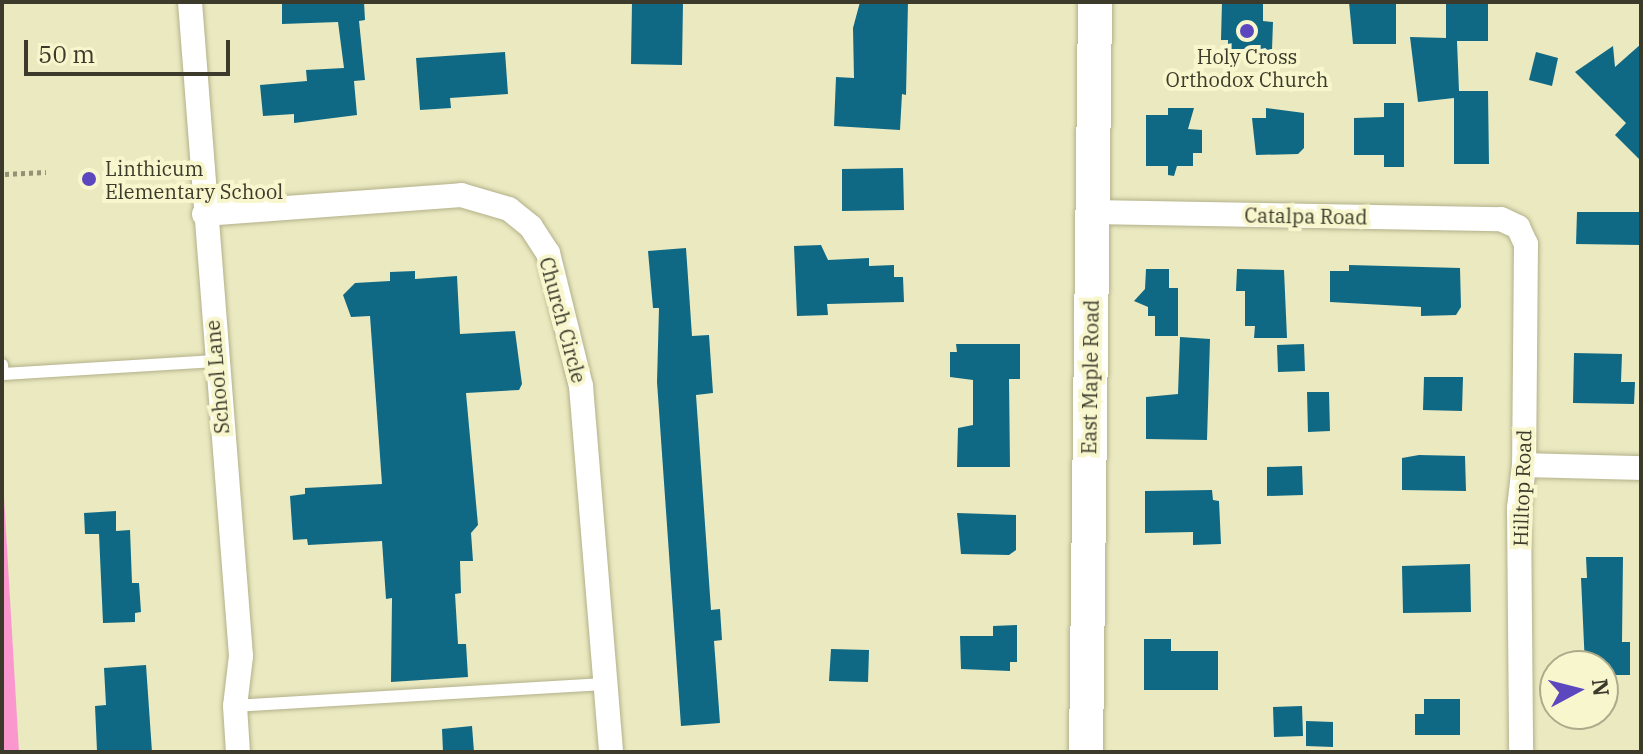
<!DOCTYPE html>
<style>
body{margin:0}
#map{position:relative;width:1643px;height:754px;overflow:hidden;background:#eae9c0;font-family:"IBM Plex Serif",serif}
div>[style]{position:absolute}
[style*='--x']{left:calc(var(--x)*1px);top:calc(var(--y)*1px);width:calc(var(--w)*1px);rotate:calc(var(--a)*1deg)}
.green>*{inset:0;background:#f997ce}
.building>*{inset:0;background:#0f6985}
.path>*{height:5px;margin-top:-2.5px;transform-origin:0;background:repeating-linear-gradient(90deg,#939276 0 4px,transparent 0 8px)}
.roads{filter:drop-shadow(0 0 2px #b3b18a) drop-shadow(0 0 2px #b3b18a)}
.service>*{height:12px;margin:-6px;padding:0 6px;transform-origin:6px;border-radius:6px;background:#fff}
.minor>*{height:24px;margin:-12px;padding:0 12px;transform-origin:12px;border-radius:12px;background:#fff}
.secondary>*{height:34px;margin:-17px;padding:0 17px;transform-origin:17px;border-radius:17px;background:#fff}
.dots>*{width:22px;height:22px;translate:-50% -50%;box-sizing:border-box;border:4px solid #f7f6cd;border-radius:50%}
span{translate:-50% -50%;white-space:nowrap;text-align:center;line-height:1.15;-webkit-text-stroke:8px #f7f6cd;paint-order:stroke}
.poi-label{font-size:20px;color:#3c3b2b}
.left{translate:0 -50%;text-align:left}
.street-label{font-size:20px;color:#3c3b2b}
.frame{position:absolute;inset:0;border:4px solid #3c3b2b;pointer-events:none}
.north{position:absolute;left:1539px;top:650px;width:80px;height:80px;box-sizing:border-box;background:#f7f6cd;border:2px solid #acab8c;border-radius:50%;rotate:83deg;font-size:22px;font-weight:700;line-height:32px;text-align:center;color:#3c3b2b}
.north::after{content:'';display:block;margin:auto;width:28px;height:36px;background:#5c47bf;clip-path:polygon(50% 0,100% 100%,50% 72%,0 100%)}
.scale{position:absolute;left:24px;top:40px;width:206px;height:36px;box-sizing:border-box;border:4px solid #3c3b2b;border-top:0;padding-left:10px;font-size:24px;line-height:28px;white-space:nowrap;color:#3c3b2b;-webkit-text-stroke:6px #f7f6cd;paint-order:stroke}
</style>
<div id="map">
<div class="green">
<div style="clip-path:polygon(2px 463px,19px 752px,2px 752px)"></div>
</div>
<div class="building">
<div style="clip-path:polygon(282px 2px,364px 2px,365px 20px,359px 21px,365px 80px,354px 81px,357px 115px,294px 123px,294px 114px,263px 116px,260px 85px,307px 81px,306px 70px,344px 68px,338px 22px,282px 24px)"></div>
<div style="clip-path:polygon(632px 2px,683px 3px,682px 65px,631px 64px)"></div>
<div style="clip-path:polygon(860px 2px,908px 2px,906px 95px,902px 94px,900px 130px,834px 126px,836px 77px,854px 78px,853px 28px)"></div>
<div style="clip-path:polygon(1222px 2px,1263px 2px,1263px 21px,1273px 22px,1272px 50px,1228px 54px,1228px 40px,1221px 40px)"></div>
<div style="clip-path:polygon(1349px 2px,1396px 2px,1396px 44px,1353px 44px)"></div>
<div style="clip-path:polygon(1446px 2px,1488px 2px,1488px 41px,1457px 41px,1459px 91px,1488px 91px,1489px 164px,1454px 164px,1454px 98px,1418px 102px,1410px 37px,1446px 38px)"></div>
<div style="clip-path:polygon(1641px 44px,1641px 161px,1615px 135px,1626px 123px,1575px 72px,1613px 46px,1615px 67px)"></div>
<div style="clip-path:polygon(505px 52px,508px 94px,450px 98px,451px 108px,420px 110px,416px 58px)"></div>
<div style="clip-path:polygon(1536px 52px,1558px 58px,1552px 86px,1529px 80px)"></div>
<div style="clip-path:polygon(1384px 103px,1404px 103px,1404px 167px,1384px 167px,1384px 155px,1354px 155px,1354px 118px,1384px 117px)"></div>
<div style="clip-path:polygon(1168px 108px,1194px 108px,1188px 129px,1202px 130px,1202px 153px,1193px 153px,1193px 166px,1177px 166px,1174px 176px,1168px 175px,1168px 166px,1146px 166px,1146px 115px,1168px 115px)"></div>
<div style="clip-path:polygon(1266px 108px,1304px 113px,1304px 148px,1298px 154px,1256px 155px,1252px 118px,1266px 118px)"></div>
<div style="clip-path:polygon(903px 168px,904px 210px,842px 211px,842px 169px)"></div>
<div style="clip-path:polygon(1577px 212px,1641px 212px,1641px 245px,1576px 244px)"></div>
<div style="clip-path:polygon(821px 245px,828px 260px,869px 258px,869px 266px,894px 265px,894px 277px,903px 277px,904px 302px,827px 304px,828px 315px,797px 316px,794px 246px)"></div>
<div style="clip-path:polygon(686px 248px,692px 336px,709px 335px,713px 393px,696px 395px,711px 610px,720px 609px,722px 640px,714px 641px,720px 723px,681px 726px,657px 382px,659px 308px,653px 308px,648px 251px)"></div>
<div style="clip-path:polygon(1349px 265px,1460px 268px,1461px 307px,1456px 315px,1421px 316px,1421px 307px,1330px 302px,1330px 271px,1349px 271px)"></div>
<div style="clip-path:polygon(1146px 269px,1169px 269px,1169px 288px,1178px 288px,1178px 336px,1155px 336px,1155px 316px,1148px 316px,1148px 307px,1134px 301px,1145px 289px)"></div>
<div style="clip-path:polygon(1237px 269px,1284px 270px,1287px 338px,1254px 338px,1255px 326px,1245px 326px,1245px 291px,1236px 291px)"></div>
<div style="clip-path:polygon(415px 271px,415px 279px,457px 276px,460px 334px,515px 331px,522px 384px,519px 390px,466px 393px,478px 525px,471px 533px,473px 561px,460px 561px,461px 593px,455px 594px,458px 644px,466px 644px,468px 677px,391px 682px,392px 598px,386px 599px,382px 541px,308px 545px,307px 539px,293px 540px,290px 496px,305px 494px,305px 488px,382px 484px,370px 316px,351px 317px,343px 295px,355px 283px,390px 281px,390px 272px)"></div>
<div style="clip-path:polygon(1180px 337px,1210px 339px,1207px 440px,1146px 439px,1146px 397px,1178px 394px)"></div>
<div style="clip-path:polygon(956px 344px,1020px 344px,1020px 379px,1009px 379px,1010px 467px,957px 467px,958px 428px,973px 425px,973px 380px,950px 377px,950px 352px,957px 352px)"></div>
<div style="clip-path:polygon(1304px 344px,1305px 371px,1278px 372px,1277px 345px)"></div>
<div style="clip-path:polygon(1574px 353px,1622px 354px,1621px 382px,1635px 382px,1634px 404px,1573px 403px)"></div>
<div style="clip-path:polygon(1424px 377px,1463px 377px,1462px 411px,1423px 410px)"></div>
<div style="clip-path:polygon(1307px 392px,1329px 392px,1330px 431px,1308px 432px)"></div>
<div style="clip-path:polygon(1419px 455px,1465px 456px,1466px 491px,1402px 490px,1402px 458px)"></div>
<div style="clip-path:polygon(1302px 466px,1303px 495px,1267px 496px,1267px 467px)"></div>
<div style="clip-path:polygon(1212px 490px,1213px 500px,1219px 501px,1221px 544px,1193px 545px,1193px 532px,1145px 533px,1145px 491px)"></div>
<div style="clip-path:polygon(116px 511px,116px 531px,130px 530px,132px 583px,139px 583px,141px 612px,135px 613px,135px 622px,103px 623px,99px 534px,85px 534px,84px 513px)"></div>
<div style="clip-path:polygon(957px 513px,1016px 515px,1016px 550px,1009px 555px,961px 554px)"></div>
<div style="clip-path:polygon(1586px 557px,1623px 557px,1622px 642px,1630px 642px,1630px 675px,1603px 675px,1603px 666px,1585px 666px,1581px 578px,1587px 578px)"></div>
<div style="clip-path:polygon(1470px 564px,1471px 612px,1403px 613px,1402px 566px)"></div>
<div style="clip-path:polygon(1017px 625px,1017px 662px,1010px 662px,1010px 671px,961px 669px,960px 636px,993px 636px,993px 626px)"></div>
<div style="clip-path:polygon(1144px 639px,1171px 639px,1171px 651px,1218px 651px,1218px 690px,1144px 690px)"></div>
<div style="clip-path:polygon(831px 649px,869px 650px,868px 682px,829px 681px)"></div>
<div style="clip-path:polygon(146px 665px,152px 752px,97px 751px,95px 706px,106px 705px,104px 668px)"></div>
<div style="clip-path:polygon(1424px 699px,1460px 699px,1460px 735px,1415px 735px,1415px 714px,1424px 714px)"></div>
<div style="clip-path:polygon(1302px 706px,1303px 736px,1274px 737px,1273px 707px)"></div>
<div style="clip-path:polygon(1306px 721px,1333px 722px,1333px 747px,1306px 746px)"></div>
<div style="clip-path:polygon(472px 726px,474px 752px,443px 752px,442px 729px)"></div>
</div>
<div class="path">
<div style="--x:5;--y:174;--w:41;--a:-2.8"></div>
</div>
<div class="roads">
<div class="service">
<div style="--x:2;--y:365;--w:9;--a:84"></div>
<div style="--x:3;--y:374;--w:213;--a:-3.5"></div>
<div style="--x:235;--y:706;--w:372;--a:-3.4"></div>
</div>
<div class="minor">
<div style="--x:190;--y:2;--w:656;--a:85.54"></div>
<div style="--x:241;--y:656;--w:50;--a:96.8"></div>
<div style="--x:235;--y:706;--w:46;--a:86.3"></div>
<div style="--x:1092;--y:212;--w:409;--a:1"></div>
<div style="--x:1501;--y:219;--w:19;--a:25"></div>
<div style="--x:1518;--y:227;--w:19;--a:65"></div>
<div style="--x:1526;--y:244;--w:221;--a:90.5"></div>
<div style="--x:1524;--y:465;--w:43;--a:96.6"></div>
<div style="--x:1519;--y:508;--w:244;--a:89.5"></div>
<div style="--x:204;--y:214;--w:258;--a:-4.2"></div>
<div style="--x:461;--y:195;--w:50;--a:16.3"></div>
<div style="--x:509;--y:209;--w:28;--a:39"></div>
<div style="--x:531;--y:227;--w:31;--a:57"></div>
<div style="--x:548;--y:253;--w:137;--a:76.1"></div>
<div style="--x:581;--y:386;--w:367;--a:85.3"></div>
<div style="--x:1524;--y:465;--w:117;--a:1.5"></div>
</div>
<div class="secondary">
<div style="--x:1086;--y:752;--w:750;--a:-89.31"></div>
</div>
</div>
<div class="dots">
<div style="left:1247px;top:31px;background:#5c47bf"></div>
<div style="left:89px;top:179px;background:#5c47bf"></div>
</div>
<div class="poi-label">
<span style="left:1247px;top:68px">Holy Cross<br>Orthodox Church</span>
<span class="left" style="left:105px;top:180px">Linthicum<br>Elementary School</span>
</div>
<div class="street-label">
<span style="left:1306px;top:216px;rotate:1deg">Catalpa Road</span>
<span style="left:563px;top:320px;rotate:75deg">Church Circle</span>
<span style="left:217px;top:377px;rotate:-95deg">School Lane</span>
<span style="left:1090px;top:377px;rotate:-89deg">East Maple Road</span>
<span style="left:1522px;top:488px;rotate:-88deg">Hilltop Road</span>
</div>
<div class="frame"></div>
<div class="north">N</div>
<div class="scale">50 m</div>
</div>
